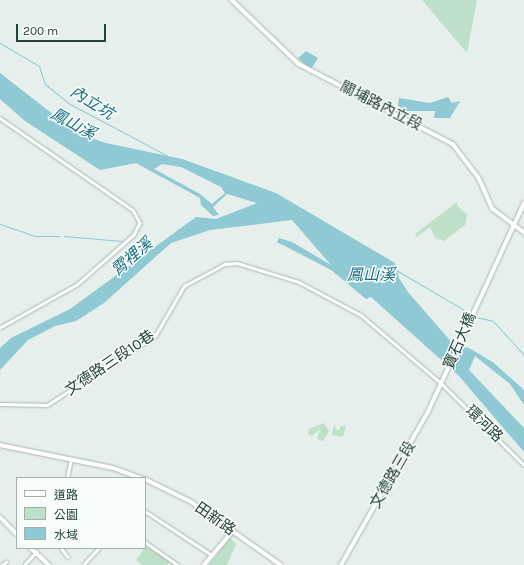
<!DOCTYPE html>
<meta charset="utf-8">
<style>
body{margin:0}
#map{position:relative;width:524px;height:565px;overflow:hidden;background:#e6efeb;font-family:Karla,"Noto Sans TC",sans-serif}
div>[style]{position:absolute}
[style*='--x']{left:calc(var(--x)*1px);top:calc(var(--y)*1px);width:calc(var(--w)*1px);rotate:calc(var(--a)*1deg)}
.green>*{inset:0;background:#bfe0c8}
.water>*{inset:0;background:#8ec9d4}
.stream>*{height:1px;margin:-0.5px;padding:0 0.5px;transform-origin:0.5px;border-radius:0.5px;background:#8ec9d4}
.roads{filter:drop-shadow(0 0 1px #a8b8b2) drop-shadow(0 0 1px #a8b8b2)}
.minor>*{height:2.5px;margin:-1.25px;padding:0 1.25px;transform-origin:1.25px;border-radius:1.25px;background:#fff}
.tertiary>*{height:3.5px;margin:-1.75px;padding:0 1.75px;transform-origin:1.75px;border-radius:1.75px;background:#fff}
.secondary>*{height:3.5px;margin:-1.75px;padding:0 1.75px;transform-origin:1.75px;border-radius:1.75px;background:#fff}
span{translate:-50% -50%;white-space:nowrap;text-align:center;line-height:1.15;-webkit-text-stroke:3px #f7fbf9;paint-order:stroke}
.street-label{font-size:15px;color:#24423a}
.water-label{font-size:16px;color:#1c6f80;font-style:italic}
.legend{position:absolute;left:16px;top:477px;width:130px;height:72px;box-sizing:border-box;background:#f7fbf9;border:1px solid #a3b1ad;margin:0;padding:5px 7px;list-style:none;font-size:12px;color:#24423a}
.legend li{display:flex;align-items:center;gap:8px;height:20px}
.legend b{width:20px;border:1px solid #a3b1ad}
.scale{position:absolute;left:16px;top:24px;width:90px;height:18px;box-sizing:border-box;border:2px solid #24423a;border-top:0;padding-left:5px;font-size:12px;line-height:14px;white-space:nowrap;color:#24423a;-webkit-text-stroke:3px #f7fbf9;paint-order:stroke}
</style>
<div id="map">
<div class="green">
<div style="clip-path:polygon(422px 0,477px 0,467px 53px)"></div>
<div style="clip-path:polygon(457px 202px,457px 206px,467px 214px,465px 225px,444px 241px,435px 238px,430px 227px,417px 237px,415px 234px)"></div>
<div style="clip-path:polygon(324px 423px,329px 431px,323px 441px,317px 439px,320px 429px,312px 436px,308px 434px,309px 429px)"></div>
<div style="clip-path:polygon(334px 425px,338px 431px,341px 426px,346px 426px,343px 437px,332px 435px)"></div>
<div style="clip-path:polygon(230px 538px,236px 544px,227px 565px,209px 565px)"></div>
<div style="clip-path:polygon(146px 546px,171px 561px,167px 565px,142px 565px,136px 560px)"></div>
</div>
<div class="water">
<div style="clip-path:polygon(306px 51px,318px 58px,311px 69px,298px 58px)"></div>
<div style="clip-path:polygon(evenodd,0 73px,77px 133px,106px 143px,182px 159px,276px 193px,395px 263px,399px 278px,408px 292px,454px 345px,469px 348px,494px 363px,524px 390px,524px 405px,510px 384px,475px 356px,469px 370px,524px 428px,524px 452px,459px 376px,371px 297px,366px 299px,331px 270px,277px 242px,279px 238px,292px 242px,331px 265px,292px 220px,210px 230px,171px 243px,104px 303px,76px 321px,55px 326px,28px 340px,0 370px,0 348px,11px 338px,70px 309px,196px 217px,216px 219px,257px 203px,227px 194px,213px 207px,219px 215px,213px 216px,201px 205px,200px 198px,136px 163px,100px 170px,25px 121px,0 99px,0 73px,162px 164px,181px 167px,221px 187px,225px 193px,212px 204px,200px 194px,154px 169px,162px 164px)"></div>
<div style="clip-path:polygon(448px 97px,452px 103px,460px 101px,450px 118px,434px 118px,435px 111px,405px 111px,398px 106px,399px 98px,430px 103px)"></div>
</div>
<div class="stream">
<div style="--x:0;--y:43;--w:45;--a:30.5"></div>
<div style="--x:39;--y:66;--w:19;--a:72"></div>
<div style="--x:45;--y:84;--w:32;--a:39"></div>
<div style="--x:70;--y:104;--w:109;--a:28"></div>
<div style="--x:0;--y:224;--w:37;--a:19"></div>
<div style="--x:35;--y:236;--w:24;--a:0"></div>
<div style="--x:64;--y:236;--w:58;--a:4.9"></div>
<div style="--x:132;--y:250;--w:9;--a:41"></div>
<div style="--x:396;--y:270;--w:93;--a:30.4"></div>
<div style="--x:476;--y:317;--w:17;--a:13"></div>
<div style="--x:493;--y:321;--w:46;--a:47.6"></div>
</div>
<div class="roads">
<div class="minor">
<div style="--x:0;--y:118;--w:162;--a:34.7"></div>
<div style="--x:133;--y:210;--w:15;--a:62"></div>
<div style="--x:140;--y:223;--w:13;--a:117"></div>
<div style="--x:134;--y:235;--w:76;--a:138.7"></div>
<div style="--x:77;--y:285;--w:88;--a:150.8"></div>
<div style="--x:0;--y:404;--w:47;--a:1.2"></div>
<div style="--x:47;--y:405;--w:128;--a:-32.6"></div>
<div style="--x:155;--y:336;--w:58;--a:-59.9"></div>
<div style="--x:184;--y:286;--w:47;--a:-28.2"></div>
<div style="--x:225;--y:264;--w:12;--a:-5"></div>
<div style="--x:237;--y:263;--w:65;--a:17"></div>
<div style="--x:299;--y:282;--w:70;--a:28"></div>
<div style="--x:361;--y:315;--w:106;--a:40.4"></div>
<div style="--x:442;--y:384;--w:115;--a:44.6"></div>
<div style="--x:67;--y:478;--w:19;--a:-78"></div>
<div style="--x:145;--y:511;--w:80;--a:33.3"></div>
<div style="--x:145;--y:542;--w:40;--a:34.9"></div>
<div style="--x:61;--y:548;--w:11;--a:52"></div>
<div style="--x:2;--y:565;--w:5;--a:-37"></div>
<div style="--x:24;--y:565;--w:18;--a:-47"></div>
<div style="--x:83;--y:565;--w:23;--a:-47"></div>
</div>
<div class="tertiary">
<div style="--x:232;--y:0;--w:93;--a:43.7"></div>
<div style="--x:299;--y:64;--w:174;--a:27.5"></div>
<div style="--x:453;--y:144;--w:43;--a:52.6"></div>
<div style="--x:479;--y:178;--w:34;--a:66"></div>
<div style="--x:493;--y:209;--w:39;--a:37"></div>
<div style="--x:0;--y:517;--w:24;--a:45"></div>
<div style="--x:31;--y:548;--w:25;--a:43"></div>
</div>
<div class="secondary">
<div style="--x:0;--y:445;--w:115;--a:11.5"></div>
<div style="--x:113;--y:468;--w:30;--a:20"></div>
<div style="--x:145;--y:479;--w:50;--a:26.1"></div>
<div style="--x:190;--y:501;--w:111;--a:35.1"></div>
<div style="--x:204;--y:565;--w:45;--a:-49.5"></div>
<div style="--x:341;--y:565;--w:176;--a:-60.4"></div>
<div style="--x:428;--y:412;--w:230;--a:-65.3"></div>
</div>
</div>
<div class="street-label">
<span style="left:381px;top:106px;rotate:27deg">關埔路內立段</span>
<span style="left:460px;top:341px;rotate:-67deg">寶石大橋</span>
<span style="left:110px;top:363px;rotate:-34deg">文德路三段10巷</span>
<span style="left:484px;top:424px;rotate:44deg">環河路</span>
<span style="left:393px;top:475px;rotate:-60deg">文德路三段</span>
<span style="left:215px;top:519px;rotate:35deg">田新路</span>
</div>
<div class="water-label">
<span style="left:92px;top:103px;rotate:32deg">內立坑</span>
<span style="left:73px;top:124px;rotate:28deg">鳳山溪</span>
<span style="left:132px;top:257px;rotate:-41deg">霄裡溪</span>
<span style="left:371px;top:275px">鳳山溪</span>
</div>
<ul class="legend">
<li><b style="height:5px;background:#fff"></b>道路</li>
<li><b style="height:11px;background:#bfe0c8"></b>公園</li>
<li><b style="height:11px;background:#8ec9d4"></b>水域</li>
</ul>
<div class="scale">200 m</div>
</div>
